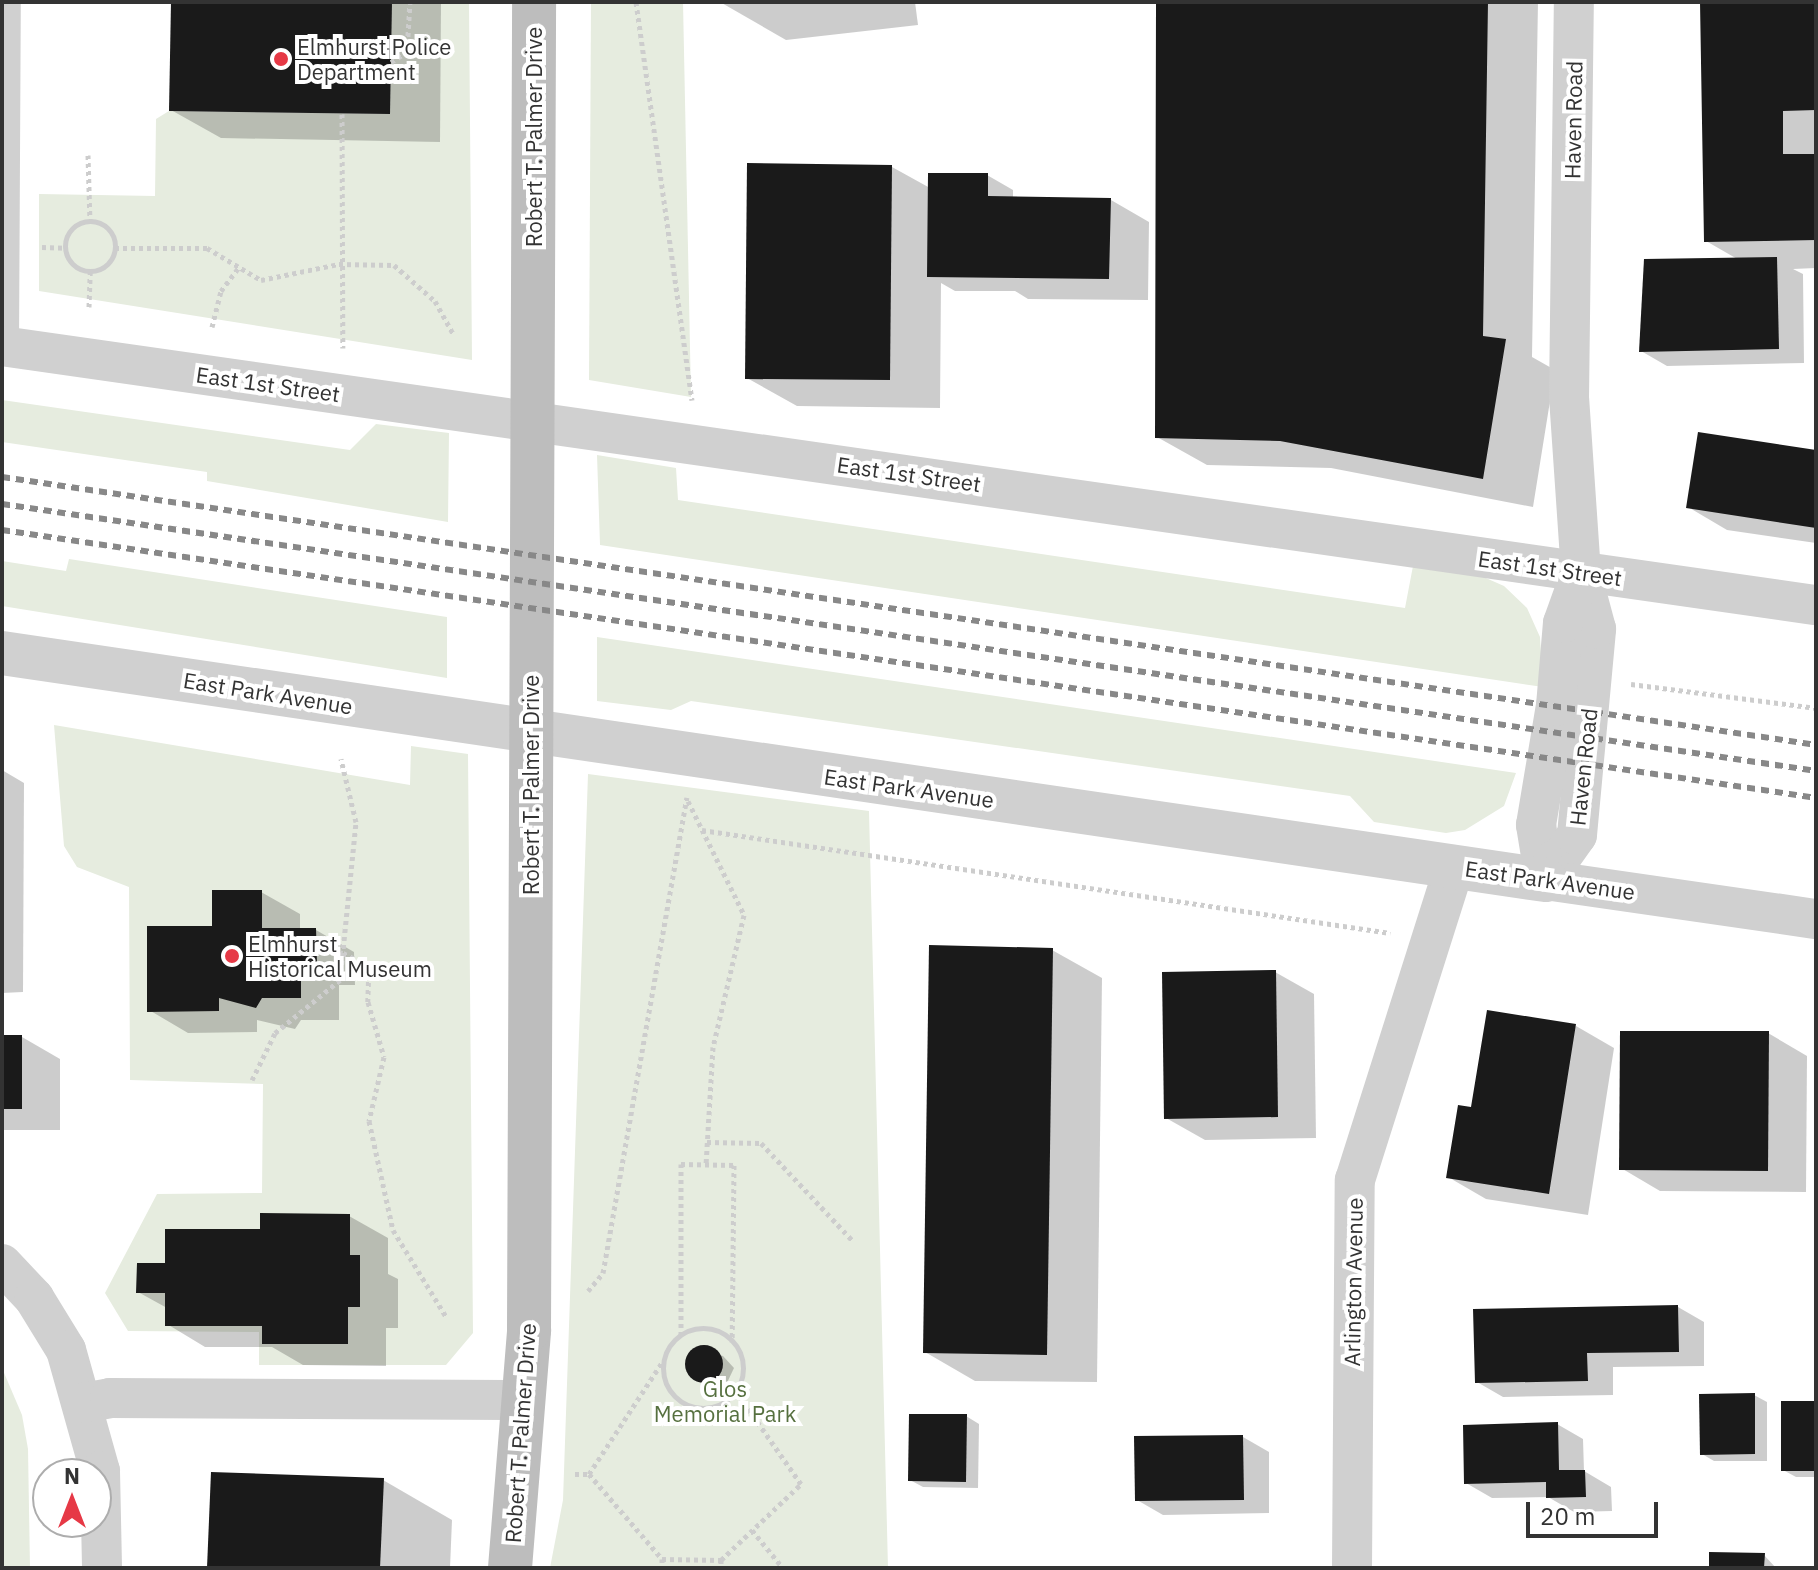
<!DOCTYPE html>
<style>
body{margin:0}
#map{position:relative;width:1818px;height:1570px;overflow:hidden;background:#fff;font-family:"IBM Plex Sans",sans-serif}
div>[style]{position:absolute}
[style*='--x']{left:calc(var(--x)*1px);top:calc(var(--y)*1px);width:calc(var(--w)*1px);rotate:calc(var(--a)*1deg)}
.green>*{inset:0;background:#e6ecdf}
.shadow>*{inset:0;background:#0003}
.building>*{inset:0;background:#1a1a1a}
.round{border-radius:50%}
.path>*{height:5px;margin-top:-2.5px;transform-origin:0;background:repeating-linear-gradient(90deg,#cdcdcd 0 4px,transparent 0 8px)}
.path>.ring{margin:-2.5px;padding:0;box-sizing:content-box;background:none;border:5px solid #cdcdcd;border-radius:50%}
.service>*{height:20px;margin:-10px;padding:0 10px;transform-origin:10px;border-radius:10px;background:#d0d0d0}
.minor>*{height:40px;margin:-20px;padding:0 20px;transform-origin:20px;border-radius:20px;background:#d0d0d0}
.tertiary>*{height:44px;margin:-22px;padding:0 22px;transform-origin:22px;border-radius:22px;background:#d0d0d0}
.secondary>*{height:44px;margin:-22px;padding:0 22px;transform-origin:22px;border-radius:22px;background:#bdbdbd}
.rail>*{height:6px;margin-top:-3px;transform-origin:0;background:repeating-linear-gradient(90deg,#888 0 8px,transparent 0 14px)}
.dots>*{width:22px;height:22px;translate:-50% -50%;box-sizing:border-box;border:4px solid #fff;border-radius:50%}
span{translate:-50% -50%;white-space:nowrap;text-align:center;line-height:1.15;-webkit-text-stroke:8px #fff;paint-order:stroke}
.poi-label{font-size:22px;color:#333}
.left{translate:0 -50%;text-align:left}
.street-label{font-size:22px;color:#333}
.park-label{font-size:22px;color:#56703f}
.frame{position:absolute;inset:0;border:4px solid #333;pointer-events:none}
.north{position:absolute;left:32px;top:1458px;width:80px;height:80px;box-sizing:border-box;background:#fff;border:2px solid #adadad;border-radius:50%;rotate:0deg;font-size:22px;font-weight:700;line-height:32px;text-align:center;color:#333}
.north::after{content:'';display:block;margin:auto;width:28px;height:36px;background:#e63946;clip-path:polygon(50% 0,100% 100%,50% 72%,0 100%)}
.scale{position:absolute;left:1526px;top:1502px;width:132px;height:36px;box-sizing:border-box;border:4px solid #333;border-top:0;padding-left:10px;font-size:24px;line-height:28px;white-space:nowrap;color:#333;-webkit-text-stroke:6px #fff;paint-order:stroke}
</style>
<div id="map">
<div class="green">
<div style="clip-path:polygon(391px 2px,469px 2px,472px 360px,39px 291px,39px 194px,155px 196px,156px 119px,169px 111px,390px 114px)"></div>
<div style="clip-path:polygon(591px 2px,683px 2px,691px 397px,589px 380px)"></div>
<div style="clip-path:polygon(2px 400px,350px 450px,376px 424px,449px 433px,448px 522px,207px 481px,207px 472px,2px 442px)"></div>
<div style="clip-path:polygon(597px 455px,676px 468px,678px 500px,1405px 608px,1413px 566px,1479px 575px,1504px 586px,1527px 608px,1540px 637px,1543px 687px,600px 545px)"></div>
<div style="clip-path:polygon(69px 559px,447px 617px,447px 678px,2px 606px,2px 561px,66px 571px)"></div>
<div style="clip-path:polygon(597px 637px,1516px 773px,1504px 806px,1465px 830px,1446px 833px,1374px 822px,1350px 796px,691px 701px,671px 710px,597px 701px)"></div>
<div style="clip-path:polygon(54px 725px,410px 785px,411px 746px,468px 754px,473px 1333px,446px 1365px,259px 1365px,259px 1332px,128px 1331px,105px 1293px,157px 1194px,262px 1193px,263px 1084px,130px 1080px,129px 887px,77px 867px,64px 846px)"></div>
<div style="clip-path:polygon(588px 774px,869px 811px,888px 1568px,550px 1568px,563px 1500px)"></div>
<div style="clip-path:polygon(2px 1368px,22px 1415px,28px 1449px,30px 1568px,2px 1568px)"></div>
</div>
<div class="shadow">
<div style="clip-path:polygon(173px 2px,441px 2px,440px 142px,221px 138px,171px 110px)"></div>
<div style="clip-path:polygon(720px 2px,915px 2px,918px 25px,786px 40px)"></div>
<div style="clip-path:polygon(1158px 2px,1538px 2px,1532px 357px,1555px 370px,1533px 507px,1331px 468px,1207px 465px,1157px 437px)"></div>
<div style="clip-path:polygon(1702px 2px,1816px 2px,1816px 268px,1793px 269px,1803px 274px,1804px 363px,1667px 366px,1641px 351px,1739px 260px,1706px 241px)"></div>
<div style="clip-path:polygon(892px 167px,930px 188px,987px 175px,1013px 190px,1013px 198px,1111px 200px,1149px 222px,1148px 300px,1028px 299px,1015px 291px,955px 291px,941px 283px,940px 408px,797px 406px,747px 378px)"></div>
<div style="clip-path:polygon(1816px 452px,1816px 543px,1727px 530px,1688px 507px)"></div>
<div style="clip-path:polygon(2px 770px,24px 783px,23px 992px,2px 993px)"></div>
<div style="clip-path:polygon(261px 892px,300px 914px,300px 930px,316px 930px,354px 952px,355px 985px,339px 985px,339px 1020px,301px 1020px,295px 1029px,257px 1020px,257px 1032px,188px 1033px,149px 1010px,214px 928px)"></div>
<div style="clip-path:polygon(1052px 950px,1102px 978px,1097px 1382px,975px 1381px,925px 1352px)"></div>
<div style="clip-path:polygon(1275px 972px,1314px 994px,1316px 1138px,1205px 1140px,1166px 1118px)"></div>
<div style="clip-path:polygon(1576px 1026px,1614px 1048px,1588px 1215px,1486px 1199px,1448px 1177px)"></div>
<div style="clip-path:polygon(1768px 1033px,1807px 1056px,1806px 1192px,1660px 1191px,1621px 1168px)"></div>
<div style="clip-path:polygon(2px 1037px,22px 1037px,60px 1059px,60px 1130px,2px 1130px)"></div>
<div style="clip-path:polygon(349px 1216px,388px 1238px,388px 1274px,398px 1279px,398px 1328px,386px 1328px,386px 1366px,303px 1365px,272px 1347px,205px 1347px,167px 1324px,167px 1308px,138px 1292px,167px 1265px,262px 1231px)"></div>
<div style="clip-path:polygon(1678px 1307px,1704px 1322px,1704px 1366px,1613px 1367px,1613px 1395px,1503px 1397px,1477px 1382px)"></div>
<div style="clip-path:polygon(699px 1348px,723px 1356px,734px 1368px,725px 1387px,708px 1386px,688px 1370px,690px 1354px)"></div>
<div style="clip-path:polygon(1754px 1395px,1767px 1402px,1767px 1461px,1714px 1461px,1702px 1454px)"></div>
<div style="clip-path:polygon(1816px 1403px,1816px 1477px,1796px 1477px,1783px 1470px)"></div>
<div style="clip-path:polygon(966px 1416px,979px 1424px,978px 1488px,923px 1487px,910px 1480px)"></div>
<div style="clip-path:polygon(1557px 1424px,1583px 1439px,1584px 1471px,1611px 1487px,1612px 1511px,1574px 1512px,1548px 1497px,1492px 1498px,1466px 1483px)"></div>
<div style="clip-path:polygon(1243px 1437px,1269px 1452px,1269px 1513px,1163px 1515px,1137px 1500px)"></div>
<div style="clip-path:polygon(383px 1480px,452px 1520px,450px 1568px,209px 1568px)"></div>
<div style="clip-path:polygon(1764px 1555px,1776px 1568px,1711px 1568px)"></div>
</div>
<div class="building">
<div style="clip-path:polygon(171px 2px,392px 2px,390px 114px,169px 111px)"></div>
<div style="clip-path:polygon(1156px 2px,1488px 2px,1483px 336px,1506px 339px,1483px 479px,1280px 441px,1155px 438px)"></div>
<div style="clip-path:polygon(1700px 2px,1816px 2px,1816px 110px,1783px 111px,1783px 154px,1816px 154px,1816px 240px,1704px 242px)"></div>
<div style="clip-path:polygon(747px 163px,892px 165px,890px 380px,745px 379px)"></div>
<div style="clip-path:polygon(928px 173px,988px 173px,988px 196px,1111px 198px,1109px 279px,927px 277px)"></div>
<div style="clip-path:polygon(1777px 257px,1779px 349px,1639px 352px,1644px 259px)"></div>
<div style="clip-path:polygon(1698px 432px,1816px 450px,1816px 528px,1686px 508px)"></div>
<div style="clip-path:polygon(212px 890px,262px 890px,262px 928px,316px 928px,317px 964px,301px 964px,301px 998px,262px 998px,256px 1008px,219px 998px,219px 1011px,147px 1012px,147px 926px,212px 926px)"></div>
<div style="clip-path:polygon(929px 945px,1053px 948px,1047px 1355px,923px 1353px)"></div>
<div style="clip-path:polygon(1276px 970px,1278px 1117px,1164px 1119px,1162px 972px)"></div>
<div style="clip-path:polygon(1487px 1010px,1576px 1024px,1549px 1194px,1446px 1178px,1458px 1105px,1471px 1107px)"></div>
<div style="clip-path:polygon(1620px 1031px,1769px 1031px,1768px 1171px,1619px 1170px)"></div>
<div style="clip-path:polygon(2px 1035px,22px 1035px,22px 1109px,2px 1109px)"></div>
<div style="clip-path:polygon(260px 1213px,350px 1214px,350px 1255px,360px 1255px,360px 1307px,348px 1307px,348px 1344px,262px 1344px,262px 1326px,165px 1326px,165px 1293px,136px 1293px,137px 1263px,165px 1263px,165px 1229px,260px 1229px)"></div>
<div style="clip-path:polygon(1678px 1305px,1679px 1352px,1587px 1353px,1588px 1381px,1475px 1383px,1473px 1309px)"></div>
<div class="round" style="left:685px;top:1345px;width:38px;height:38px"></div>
<div style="clip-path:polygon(1755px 1393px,1755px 1454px,1700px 1455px,1699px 1394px)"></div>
<div style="clip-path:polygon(1781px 1401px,1816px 1401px,1816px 1471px,1781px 1471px)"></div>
<div style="clip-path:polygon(909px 1414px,967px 1414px,966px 1482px,908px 1481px)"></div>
<div style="clip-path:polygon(1558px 1422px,1559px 1470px,1585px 1470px,1586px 1497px,1546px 1498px,1546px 1482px,1464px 1484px,1463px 1425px)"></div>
<div style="clip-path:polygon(1243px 1435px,1244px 1500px,1135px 1501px,1134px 1436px)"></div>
<div style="clip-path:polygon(211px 1472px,384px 1478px,380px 1568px,207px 1568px)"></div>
<div style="clip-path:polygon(1709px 1552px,1765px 1553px,1764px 1568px,1709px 1568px)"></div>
</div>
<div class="path">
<div style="--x:636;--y:2;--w:402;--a:82"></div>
<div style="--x:391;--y:62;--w:19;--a:-32"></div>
<div style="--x:407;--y:52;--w:50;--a:-86.6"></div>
<div style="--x:342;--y:114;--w:234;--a:89.8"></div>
<div style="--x:88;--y:155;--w:66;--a:88.3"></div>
<div class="ring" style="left:65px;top:221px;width:45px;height:45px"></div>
<div style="--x:42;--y:247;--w:23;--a:2"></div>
<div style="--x:115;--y:248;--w:92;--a:0"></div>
<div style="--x:207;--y:248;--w:63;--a:30.7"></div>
<div style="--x:261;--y:280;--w:80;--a:-11.6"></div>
<div style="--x:339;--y:264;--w:55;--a:1"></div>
<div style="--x:394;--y:265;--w:55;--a:41.3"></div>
<div style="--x:435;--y:301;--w:37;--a:61"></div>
<div style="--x:89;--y:307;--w:36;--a:-88"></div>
<div style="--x:212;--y:327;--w:37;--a:-76"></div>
<div style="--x:221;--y:291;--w:30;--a:-53"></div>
<div style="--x:1631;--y:684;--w:187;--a:7.4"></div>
<div style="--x:688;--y:801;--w:127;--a:63.8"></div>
<div style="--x:744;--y:915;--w:136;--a:103.2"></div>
<div style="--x:713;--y:1047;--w:118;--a:93.4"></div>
<div style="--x:702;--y:830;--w:696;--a:8.51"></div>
<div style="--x:317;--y:948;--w:26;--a:11"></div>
<div style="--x:343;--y:953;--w:29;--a:27"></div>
<div style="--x:369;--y:966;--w:36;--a:92"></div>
<div style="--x:368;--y:1002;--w:57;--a:73.8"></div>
<div style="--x:384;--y:1057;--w:66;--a:103.2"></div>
<div style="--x:369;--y:1121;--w:112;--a:77.6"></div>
<div style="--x:393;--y:1230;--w:103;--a:58.5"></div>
<div style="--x:252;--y:1080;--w:52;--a:-63.9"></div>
<div style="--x:275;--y:1033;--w:84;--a:-39.2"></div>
<div style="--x:340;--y:980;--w:159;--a:-84.2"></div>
<div style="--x:356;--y:822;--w:65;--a:-103.4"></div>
<div style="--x:707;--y:1142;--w:54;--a:1.1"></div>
<div style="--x:761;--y:1143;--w:134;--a:46.8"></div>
<div style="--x:588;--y:1291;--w:23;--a:-50"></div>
<div style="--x:603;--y:1273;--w:483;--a:-80"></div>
<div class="ring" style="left:663px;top:1328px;width:75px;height:75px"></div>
<div style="--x:681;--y:1335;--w:171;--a:-90"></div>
<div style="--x:681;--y:1164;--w:53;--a:1.1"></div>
<div style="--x:734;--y:1165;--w:177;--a:90.6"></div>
<div style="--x:575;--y:1474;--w:14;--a:0"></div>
<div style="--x:589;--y:1474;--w:112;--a:49.3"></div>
<div style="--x:662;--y:1559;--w:9;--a:90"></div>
<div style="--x:589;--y:1474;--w:135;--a:-56.8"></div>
<div style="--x:752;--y:1530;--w:49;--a:50.8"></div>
<div style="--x:662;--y:1559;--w:59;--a:1"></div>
<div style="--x:721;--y:1560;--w:8;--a:90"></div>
<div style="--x:721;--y:1560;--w:110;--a:-43.5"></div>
<div style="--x:801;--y:1484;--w:113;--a:-125"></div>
</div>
<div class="service">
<div style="--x:9;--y:347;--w:345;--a:-89.7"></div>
</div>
<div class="minor">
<div style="--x:2;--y:346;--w:1832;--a:8.13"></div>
<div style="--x:1545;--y:880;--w:55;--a:-54.6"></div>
<div style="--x:1577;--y:835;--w:207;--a:-84.7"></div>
<div style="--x:1596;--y:629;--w:58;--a:-105"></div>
<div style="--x:1581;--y:573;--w:174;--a:-93.9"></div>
<div style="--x:1569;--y:399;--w:397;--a:-89.3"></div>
<div style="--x:1545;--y:880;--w:56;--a:-99.3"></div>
<div style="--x:1536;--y:825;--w:121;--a:-80.5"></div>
<div style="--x:1556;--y:706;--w:83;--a:-85.2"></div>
<div style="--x:1563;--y:623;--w:53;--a:-70.2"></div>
<div style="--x:1545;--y:880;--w:274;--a:8.2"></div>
<div style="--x:2;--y:1264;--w:47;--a:46.7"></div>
<div style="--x:34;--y:1298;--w:61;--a:58.4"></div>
<div style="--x:66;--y:1350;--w:126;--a:74.3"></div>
<div style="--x:100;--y:1471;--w:97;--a:88.8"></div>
<div style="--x:83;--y:1403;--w:27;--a:-10"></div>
<div style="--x:110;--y:1398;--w:415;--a:0.3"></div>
<div style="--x:1352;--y:1568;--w:388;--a:-89.6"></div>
<div style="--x:1355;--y:1180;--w:328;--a:-72.4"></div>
</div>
<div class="tertiary">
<div style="--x:2;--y:653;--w:1560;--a:8.37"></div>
</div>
<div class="secondary">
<div style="--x:510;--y:1568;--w:239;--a:-85.4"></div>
<div style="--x:529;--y:1330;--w:1328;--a:-89.78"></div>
</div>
<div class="rail">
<div style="--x:2;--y:477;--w:1834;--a:8.4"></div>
<div style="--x:2;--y:504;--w:1834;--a:8.37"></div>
<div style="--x:2;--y:530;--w:1834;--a:8.4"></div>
</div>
<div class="dots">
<div style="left:281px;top:59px;background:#e63946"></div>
<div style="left:232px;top:956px;background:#e63946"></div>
</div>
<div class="poi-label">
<span class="left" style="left:297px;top:59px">Elmhurst Police<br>Department</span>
<span class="left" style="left:248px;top:956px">Elmhurst<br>Historical Museum</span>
</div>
<div class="street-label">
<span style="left:1573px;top:120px;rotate:-89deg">Haven Road</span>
<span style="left:534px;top:137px;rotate:-90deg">Robert T. Palmer Drive</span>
<span style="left:268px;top:384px;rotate:8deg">East 1st Street</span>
<span style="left:909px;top:474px;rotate:8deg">East 1st Street</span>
<span style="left:1550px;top:568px;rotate:8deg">East 1st Street</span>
<span style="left:268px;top:693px;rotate:9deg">East Park Avenue</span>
<span style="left:1583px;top:767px;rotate:-84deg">Haven Road</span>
<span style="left:531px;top:785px;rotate:-90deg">Robert T. Palmer Drive</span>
<span style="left:909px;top:788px;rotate:8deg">East Park Avenue</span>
<span style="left:1550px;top:880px;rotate:8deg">East Park Avenue</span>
<span style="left:1353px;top:1282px;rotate:-89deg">Arlington Avenue</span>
<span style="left:520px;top:1433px;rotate:-86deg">Robert T. Palmer Drive</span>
</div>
<div class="park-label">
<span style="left:725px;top:1401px">Glos<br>Memorial Park</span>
</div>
<div class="frame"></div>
<div class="north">N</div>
<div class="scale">20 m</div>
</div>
